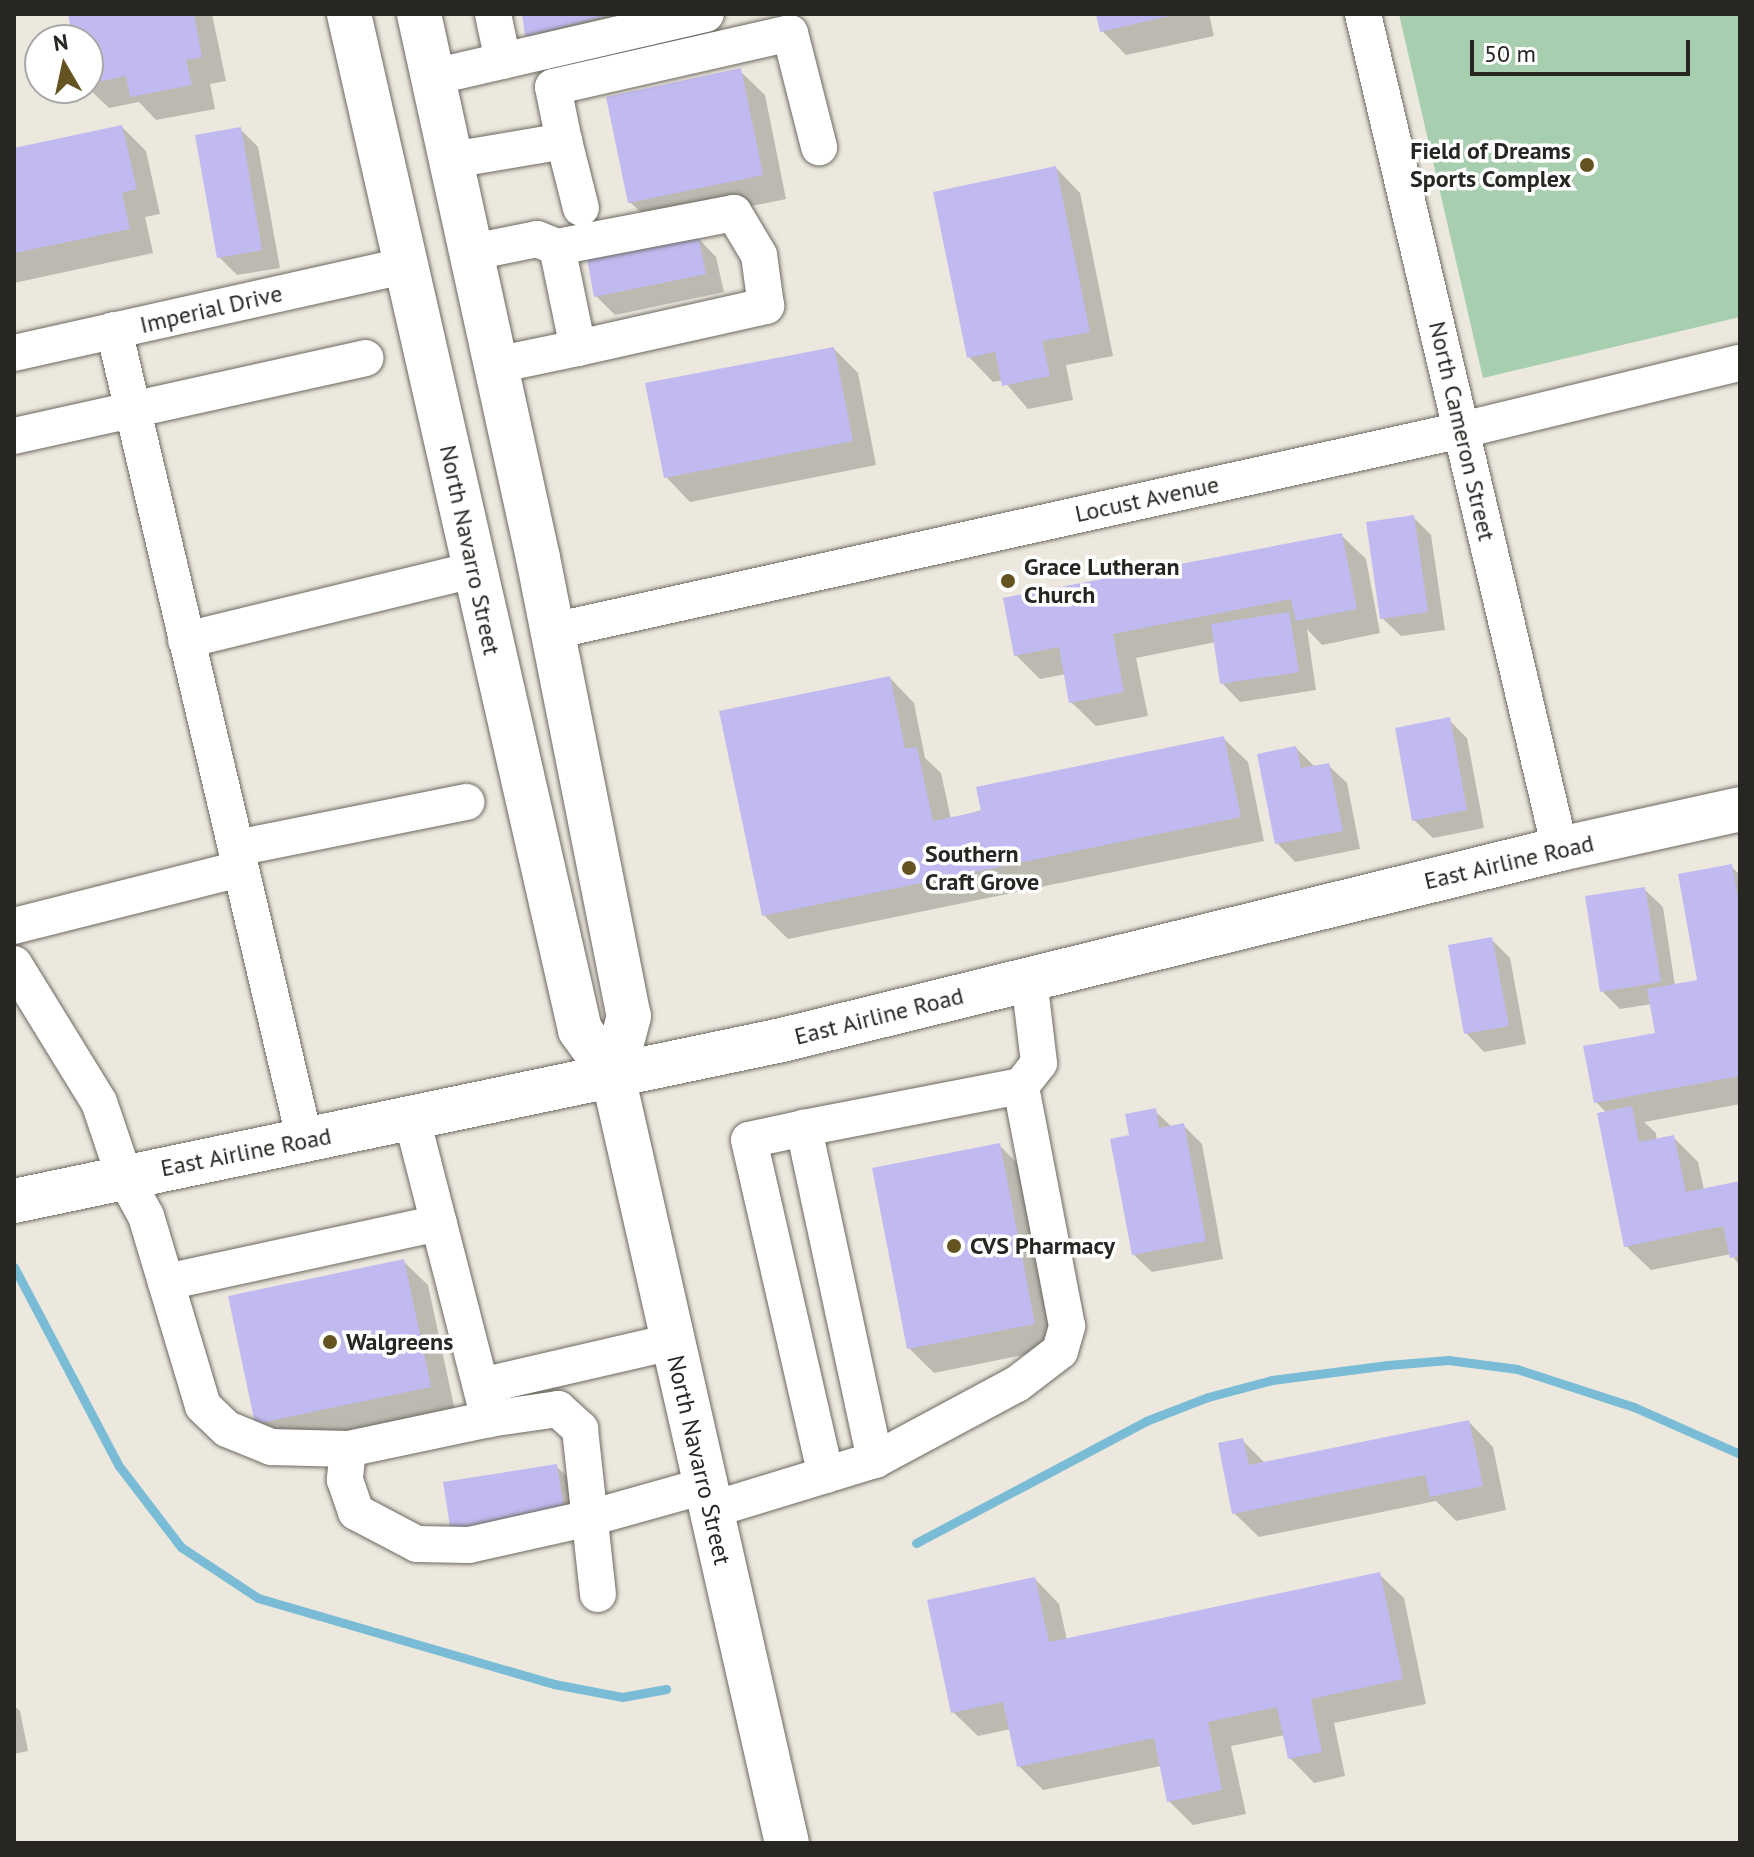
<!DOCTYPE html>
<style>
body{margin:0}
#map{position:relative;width:1754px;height:1857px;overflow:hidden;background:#ece8de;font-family:"PT Sans",sans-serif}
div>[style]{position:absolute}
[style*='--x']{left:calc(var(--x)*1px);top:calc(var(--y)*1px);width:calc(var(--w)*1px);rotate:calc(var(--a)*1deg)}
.green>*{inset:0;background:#a7cfaf}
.shadow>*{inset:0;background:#0003}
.stream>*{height:9px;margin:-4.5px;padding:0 4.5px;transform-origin:4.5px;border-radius:4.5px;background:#7abcd6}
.building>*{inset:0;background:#c1baf0}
.roads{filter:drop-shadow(0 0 2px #6d6961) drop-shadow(0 0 2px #6d6961)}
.minor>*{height:36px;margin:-18px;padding:0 18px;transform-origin:18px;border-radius:18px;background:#fff}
.major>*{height:44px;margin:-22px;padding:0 22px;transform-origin:22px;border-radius:22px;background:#fff}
.dots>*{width:22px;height:22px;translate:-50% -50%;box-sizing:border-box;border:4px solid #fff;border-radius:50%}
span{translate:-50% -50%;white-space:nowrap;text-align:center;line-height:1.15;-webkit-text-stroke:7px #fff;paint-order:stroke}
.poi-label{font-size:24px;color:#272622;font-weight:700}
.right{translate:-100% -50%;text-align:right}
.left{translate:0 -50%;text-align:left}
.street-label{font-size:24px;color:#272622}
.frame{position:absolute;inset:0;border:16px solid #272622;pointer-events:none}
.north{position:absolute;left:24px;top:24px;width:80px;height:80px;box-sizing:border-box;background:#fff;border:2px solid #a9a8a7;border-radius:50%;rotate:351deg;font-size:22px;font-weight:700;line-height:32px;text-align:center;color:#272622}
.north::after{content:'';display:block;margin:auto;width:28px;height:36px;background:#655422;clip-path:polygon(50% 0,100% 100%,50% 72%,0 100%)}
.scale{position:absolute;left:1470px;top:40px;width:220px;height:36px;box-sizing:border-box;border:4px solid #272622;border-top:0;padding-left:10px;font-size:24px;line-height:28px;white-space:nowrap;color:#272622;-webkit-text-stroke:6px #fff;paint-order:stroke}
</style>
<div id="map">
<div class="green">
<div style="clip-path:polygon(1399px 14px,1740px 14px,1740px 317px,1483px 378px)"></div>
</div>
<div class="shadow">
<div style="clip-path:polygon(70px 14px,212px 14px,226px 81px,210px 84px,215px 109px,156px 120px,139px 102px,109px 108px,88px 88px,88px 40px,76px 40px)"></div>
<div style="clip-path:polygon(524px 14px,642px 14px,532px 40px,527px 35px)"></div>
<div style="clip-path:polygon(1098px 14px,1209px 14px,1214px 36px,1126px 55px,1102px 31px)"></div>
<div style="clip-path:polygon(740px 71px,765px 95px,786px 199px,655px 226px,630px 202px)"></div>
<div style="clip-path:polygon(122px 127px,146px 151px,160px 214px,145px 217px,153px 253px,14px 283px,14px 150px)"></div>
<div style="clip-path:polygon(240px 129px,258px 147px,280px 268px,237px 275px,219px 257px)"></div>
<div style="clip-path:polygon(1056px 168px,1080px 193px,1113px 356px,1066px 365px,1073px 400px,1028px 409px,1003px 380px,993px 382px,969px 357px)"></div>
<div style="clip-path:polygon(698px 238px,716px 257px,724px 292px,615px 315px,596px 296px)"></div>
<div style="clip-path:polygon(834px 349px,858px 373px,876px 465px,690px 502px,666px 477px)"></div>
<div style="clip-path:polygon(1413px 517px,1431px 535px,1445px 630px,1401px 636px,1382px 618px)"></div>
<div style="clip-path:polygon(1341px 535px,1366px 559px,1380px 633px,1322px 645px,1307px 629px,1316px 690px,1240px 702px,1222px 683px,1216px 642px,1136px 658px,1148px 716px,1096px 726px,1071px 702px,1066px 674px,1040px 679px,1016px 655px)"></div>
<div style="clip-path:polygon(890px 678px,914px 703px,925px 758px,941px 773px,951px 819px,1223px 738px,1248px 762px,1264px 841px,788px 939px,764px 915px)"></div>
<div style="clip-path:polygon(1449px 720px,1467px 738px,1484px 828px,1433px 838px,1414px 820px)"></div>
<div style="clip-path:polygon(1296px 748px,1314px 766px,1328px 765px,1347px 783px,1360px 849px,1295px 862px,1277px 843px)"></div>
<div style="clip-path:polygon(1731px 866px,1740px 875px,1740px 1104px,1644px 1122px,1656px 1133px,1657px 1141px,1674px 1138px,1698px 1162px,1704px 1190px,1740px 1183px,1740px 1266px,1731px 1254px,1651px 1270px,1626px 1246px,1607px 1113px,1596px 1102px,1657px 1034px,1652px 1004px,1620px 1009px,1602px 991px,1644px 889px,1663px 907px,1675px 986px,1700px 981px)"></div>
<div style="clip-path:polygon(1491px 939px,1510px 958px,1526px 1044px,1484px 1052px,1466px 1033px)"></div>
<div style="clip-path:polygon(1155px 1111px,1172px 1127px,1183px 1125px,1202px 1144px,1223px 1259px,1152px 1272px,1133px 1254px,1131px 1137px)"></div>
<div style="clip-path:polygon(1000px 1146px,1024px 1170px,1058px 1348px,934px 1373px,909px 1348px)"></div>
<div style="clip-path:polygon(403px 1261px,428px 1285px,455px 1411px,281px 1448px,257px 1423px)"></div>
<div style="clip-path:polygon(1469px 1422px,1493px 1447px,1506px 1510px,1456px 1521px,1436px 1501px,1259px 1537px,1234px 1513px,1242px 1440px,1266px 1464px)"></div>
<div style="clip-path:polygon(556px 1466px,575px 1484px,582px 1533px,471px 1551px)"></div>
<div style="clip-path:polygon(1379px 1574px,1404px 1598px,1426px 1704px,1334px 1723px,1345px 1776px,1314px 1783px,1290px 1758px,1285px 1735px,1231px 1746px,1246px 1814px,1193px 1825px,1169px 1801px,1161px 1766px,1043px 1790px,1019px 1766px,1011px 1729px,978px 1736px,953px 1712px,1035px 1579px,1059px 1604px,1067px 1640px)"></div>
<div style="clip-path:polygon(14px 1706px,20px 1711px,28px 1751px,14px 1754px)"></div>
</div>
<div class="stream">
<div style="--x:14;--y:1267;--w:225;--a:62.2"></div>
<div style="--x:119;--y:1466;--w:102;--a:52.6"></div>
<div style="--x:181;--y:1547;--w:92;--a:33.5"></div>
<div style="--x:258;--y:1598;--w:308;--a:16.2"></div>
<div style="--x:554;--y:1684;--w:69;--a:10.8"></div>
<div style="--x:622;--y:1697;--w:45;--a:-10.3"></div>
<div style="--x:916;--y:1543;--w:260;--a:-27.9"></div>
<div style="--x:1146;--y:1421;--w:66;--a:-21.2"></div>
<div style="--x:1208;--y:1397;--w:66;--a:-14.9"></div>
<div style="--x:1272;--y:1380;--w:117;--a:-7.4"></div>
<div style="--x:1388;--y:1365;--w:60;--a:-4.8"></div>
<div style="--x:1448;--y:1360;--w:70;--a:7.4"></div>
<div style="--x:1517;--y:1369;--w:123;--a:18"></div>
<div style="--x:1634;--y:1407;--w:116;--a:23.9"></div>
</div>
<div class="building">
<div style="clip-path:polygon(68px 14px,194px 14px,202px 57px,186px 60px,192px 85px,130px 97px,126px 76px,88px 84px,88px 40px,73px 40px)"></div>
<div style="clip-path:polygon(522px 14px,611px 14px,611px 15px,525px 36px)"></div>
<div style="clip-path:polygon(1096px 14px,1174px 14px,1174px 15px,1100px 32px)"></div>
<div style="clip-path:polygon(741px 68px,763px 175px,628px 203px,606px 97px)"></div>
<div style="clip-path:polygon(122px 125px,137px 189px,122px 193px,130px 229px,14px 253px,14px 148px)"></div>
<div style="clip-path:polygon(241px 127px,262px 250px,217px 258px,195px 135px)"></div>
<div style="clip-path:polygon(1056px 166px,1090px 332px,1042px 341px,1050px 376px,1002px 386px,995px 352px,967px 358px,933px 192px)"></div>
<div style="clip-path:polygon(698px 236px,706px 274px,594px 297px,587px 259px)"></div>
<div style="clip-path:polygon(834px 347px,853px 441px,664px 478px,645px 383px)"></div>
<div style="clip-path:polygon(1414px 515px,1428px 612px,1380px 619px,1366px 522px)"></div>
<div style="clip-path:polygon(1342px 533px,1357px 609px,1296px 621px,1291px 599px,1113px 634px,1124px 692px,1069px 703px,1059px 647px,1014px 656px,1003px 598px)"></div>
<div style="clip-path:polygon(1289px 612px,1299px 672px,1220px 684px,1211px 624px)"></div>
<div style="clip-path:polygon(890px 676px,905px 749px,917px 747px,933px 821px,981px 811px,976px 787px,1224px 736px,1241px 817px,762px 916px,719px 711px)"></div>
<div style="clip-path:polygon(1450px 717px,1467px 810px,1412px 821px,1395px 728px)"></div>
<div style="clip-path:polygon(1296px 746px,1301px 768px,1329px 763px,1343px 831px,1275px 844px,1257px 754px)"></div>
<div style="clip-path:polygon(1732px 864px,1740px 909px,1740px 1076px,1594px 1103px,1583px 1046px,1655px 1033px,1647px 989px,1697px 980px,1678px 874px)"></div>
<div style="clip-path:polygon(1645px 887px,1661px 982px,1600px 992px,1585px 896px)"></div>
<div style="clip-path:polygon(1492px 937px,1509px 1026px,1464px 1034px,1448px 945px)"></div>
<div style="clip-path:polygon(1632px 1106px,1639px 1142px,1674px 1135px,1686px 1192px,1740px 1181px,1740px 1256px,1730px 1258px,1723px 1226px,1624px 1247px,1597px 1113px)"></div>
<div style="clip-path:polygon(1156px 1108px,1159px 1128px,1184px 1123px,1206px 1241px,1132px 1255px,1110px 1139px,1129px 1135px,1125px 1114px)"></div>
<div style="clip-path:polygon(1000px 1143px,1035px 1324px,907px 1349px,872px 1168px)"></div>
<div style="clip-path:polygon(404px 1259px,431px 1387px,255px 1424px,228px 1296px)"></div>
<div style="clip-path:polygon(1469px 1420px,1483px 1486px,1430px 1497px,1425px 1475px,1232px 1514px,1218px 1443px,1243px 1438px,1249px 1465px)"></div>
<div style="clip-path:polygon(557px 1464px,565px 1515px,451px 1533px,443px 1482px)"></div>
<div style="clip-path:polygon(1380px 1572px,1403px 1679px,1311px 1699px,1322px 1752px,1288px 1759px,1277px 1707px,1208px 1722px,1222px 1790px,1167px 1802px,1154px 1738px,1017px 1767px,1003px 1702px,951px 1713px,927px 1600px,1035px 1577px,1049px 1642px)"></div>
</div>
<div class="roads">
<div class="minor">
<div style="--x:493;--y:14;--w:48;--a:78"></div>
<div style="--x:1363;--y:14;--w:858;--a:76.73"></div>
<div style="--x:433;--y:77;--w:280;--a:-13"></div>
<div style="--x:564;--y:141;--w:55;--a:-101.5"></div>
<div style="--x:553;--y:87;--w:243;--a:-12.8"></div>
<div style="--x:790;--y:33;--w:118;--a:75.7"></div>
<div style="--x:452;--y:160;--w:114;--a:-9.6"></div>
<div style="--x:564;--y:141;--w:69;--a:75.8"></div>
<div style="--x:473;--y:252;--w:65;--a:-11.5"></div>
<div style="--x:537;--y:239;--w:22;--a:22"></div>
<div style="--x:114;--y:330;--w:833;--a:76.75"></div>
<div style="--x:14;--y:353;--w:403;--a:-12.6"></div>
<div style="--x:496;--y:365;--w:84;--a:-11.7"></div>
<div style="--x:578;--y:348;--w:193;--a:-12.6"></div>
<div style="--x:766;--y:306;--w:51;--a:-97.8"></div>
<div style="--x:759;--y:255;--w:49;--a:-120.8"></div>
<div style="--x:734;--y:213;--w:180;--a:169.1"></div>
<div style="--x:557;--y:247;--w:103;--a:78.3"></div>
<div style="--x:14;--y:436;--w:360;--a:-12.5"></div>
<div style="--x:553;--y:631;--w:931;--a:-12.47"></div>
<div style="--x:1462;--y:430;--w:286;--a:-13.6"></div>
<div style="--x:186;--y:640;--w:296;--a:-13.7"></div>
<div style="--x:236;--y:848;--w:235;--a:-11.3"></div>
<div style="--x:14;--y:926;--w:233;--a:-14.2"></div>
<div style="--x:14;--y:964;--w:162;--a:58.4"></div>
<div style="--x:99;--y:1102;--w:78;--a:71.3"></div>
<div style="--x:124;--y:1176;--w:46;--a:61.2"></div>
<div style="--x:146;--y:1216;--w:198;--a:73.3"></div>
<div style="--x:203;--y:1406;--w:33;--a:44"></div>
<div style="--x:227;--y:1429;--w:48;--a:22.2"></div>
<div style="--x:271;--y:1447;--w:77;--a:1.5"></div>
<div style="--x:348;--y:1449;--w:144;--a:-12"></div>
<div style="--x:412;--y:1119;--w:310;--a:75.6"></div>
<div style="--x:489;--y:1419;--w:70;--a:-8.2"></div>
<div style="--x:558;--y:1409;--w:30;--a:42"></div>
<div style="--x:580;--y:1429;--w:166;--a:83.8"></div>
<div style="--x:804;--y:1128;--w:56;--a:167.7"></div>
<div style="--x:749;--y:1140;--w:344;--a:77.1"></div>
<div style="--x:166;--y:1282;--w:279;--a:-12.2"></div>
<div style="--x:481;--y:1386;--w:196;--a:-13"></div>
<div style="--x:348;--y:1449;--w:31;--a:96"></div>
<div style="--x:345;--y:1480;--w:34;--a:71"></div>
<div style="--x:356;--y:1512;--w:69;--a:27.7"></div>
<div style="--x:417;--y:1544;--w:52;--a:1.1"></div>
<div style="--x:469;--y:1545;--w:124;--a:-12.6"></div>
<div style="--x:590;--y:1518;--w:118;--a:-15.7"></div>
<div style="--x:875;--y:1460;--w:161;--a:-28.2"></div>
<div style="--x:1017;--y:1384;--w:54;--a:-37.5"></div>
<div style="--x:1060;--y:1351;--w:26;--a:-74"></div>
<div style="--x:1067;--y:1326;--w:244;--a:-100.9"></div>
<div style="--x:711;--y:1510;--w:171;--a:-17"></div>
<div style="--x:875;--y:1460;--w:340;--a:-102.1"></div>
<div style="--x:804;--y:1128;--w:221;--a:-11"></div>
<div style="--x:1021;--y:1086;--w:29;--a:-52"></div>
<div style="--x:1039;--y:1063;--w:85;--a:-96.8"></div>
</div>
<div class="major">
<div style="--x:349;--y:14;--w:1042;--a:77.19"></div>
<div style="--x:580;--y:1030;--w:57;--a:54.3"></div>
<div style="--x:613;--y:1076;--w:786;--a:77.22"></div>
<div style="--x:419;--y:14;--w:557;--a:77.66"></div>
<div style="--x:538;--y:558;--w:467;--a:78.8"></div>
<div style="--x:629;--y:1016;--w:62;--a:104.9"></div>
<div style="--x:14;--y:1201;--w:785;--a:-11.84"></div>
<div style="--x:782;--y:1040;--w:801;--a:-13.79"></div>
<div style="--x:1560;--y:849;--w:184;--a:-12.5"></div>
</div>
</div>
<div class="dots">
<div style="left:1587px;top:165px;background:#655422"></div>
<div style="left:1008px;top:581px;background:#655422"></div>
<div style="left:909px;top:868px;background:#655422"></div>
<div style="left:954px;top:1246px;background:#655422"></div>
<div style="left:330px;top:1342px;background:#655422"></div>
</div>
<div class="poi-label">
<span class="right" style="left:1571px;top:165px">Field of Dreams<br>Sports Complex</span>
<span class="left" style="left:1024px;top:581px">Grace Lutheran<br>Church</span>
<span class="left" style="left:925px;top:868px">Southern<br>Craft Grove</span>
<span class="left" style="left:970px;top:1246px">CVS Pharmacy</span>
<span class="left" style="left:346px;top:1342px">Walgreens</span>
</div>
<div class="street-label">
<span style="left:211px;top:309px;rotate:-13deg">Imperial Drive</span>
<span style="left:1462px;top:431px;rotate:77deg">North Cameron Street</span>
<span style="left:1147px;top:499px;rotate:-12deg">Locust Avenue</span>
<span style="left:470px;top:550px;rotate:78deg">North Navarro Street</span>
<span style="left:1509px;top:862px;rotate:-13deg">East Airline Road</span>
<span style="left:879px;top:1016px;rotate:-14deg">East Airline Road</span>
<span style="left:246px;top:1152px;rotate:-11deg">East Airline Road</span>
<span style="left:699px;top:1460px;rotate:77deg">North Navarro Street</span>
</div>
<div class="frame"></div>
<div class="north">N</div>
<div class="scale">50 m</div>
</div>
